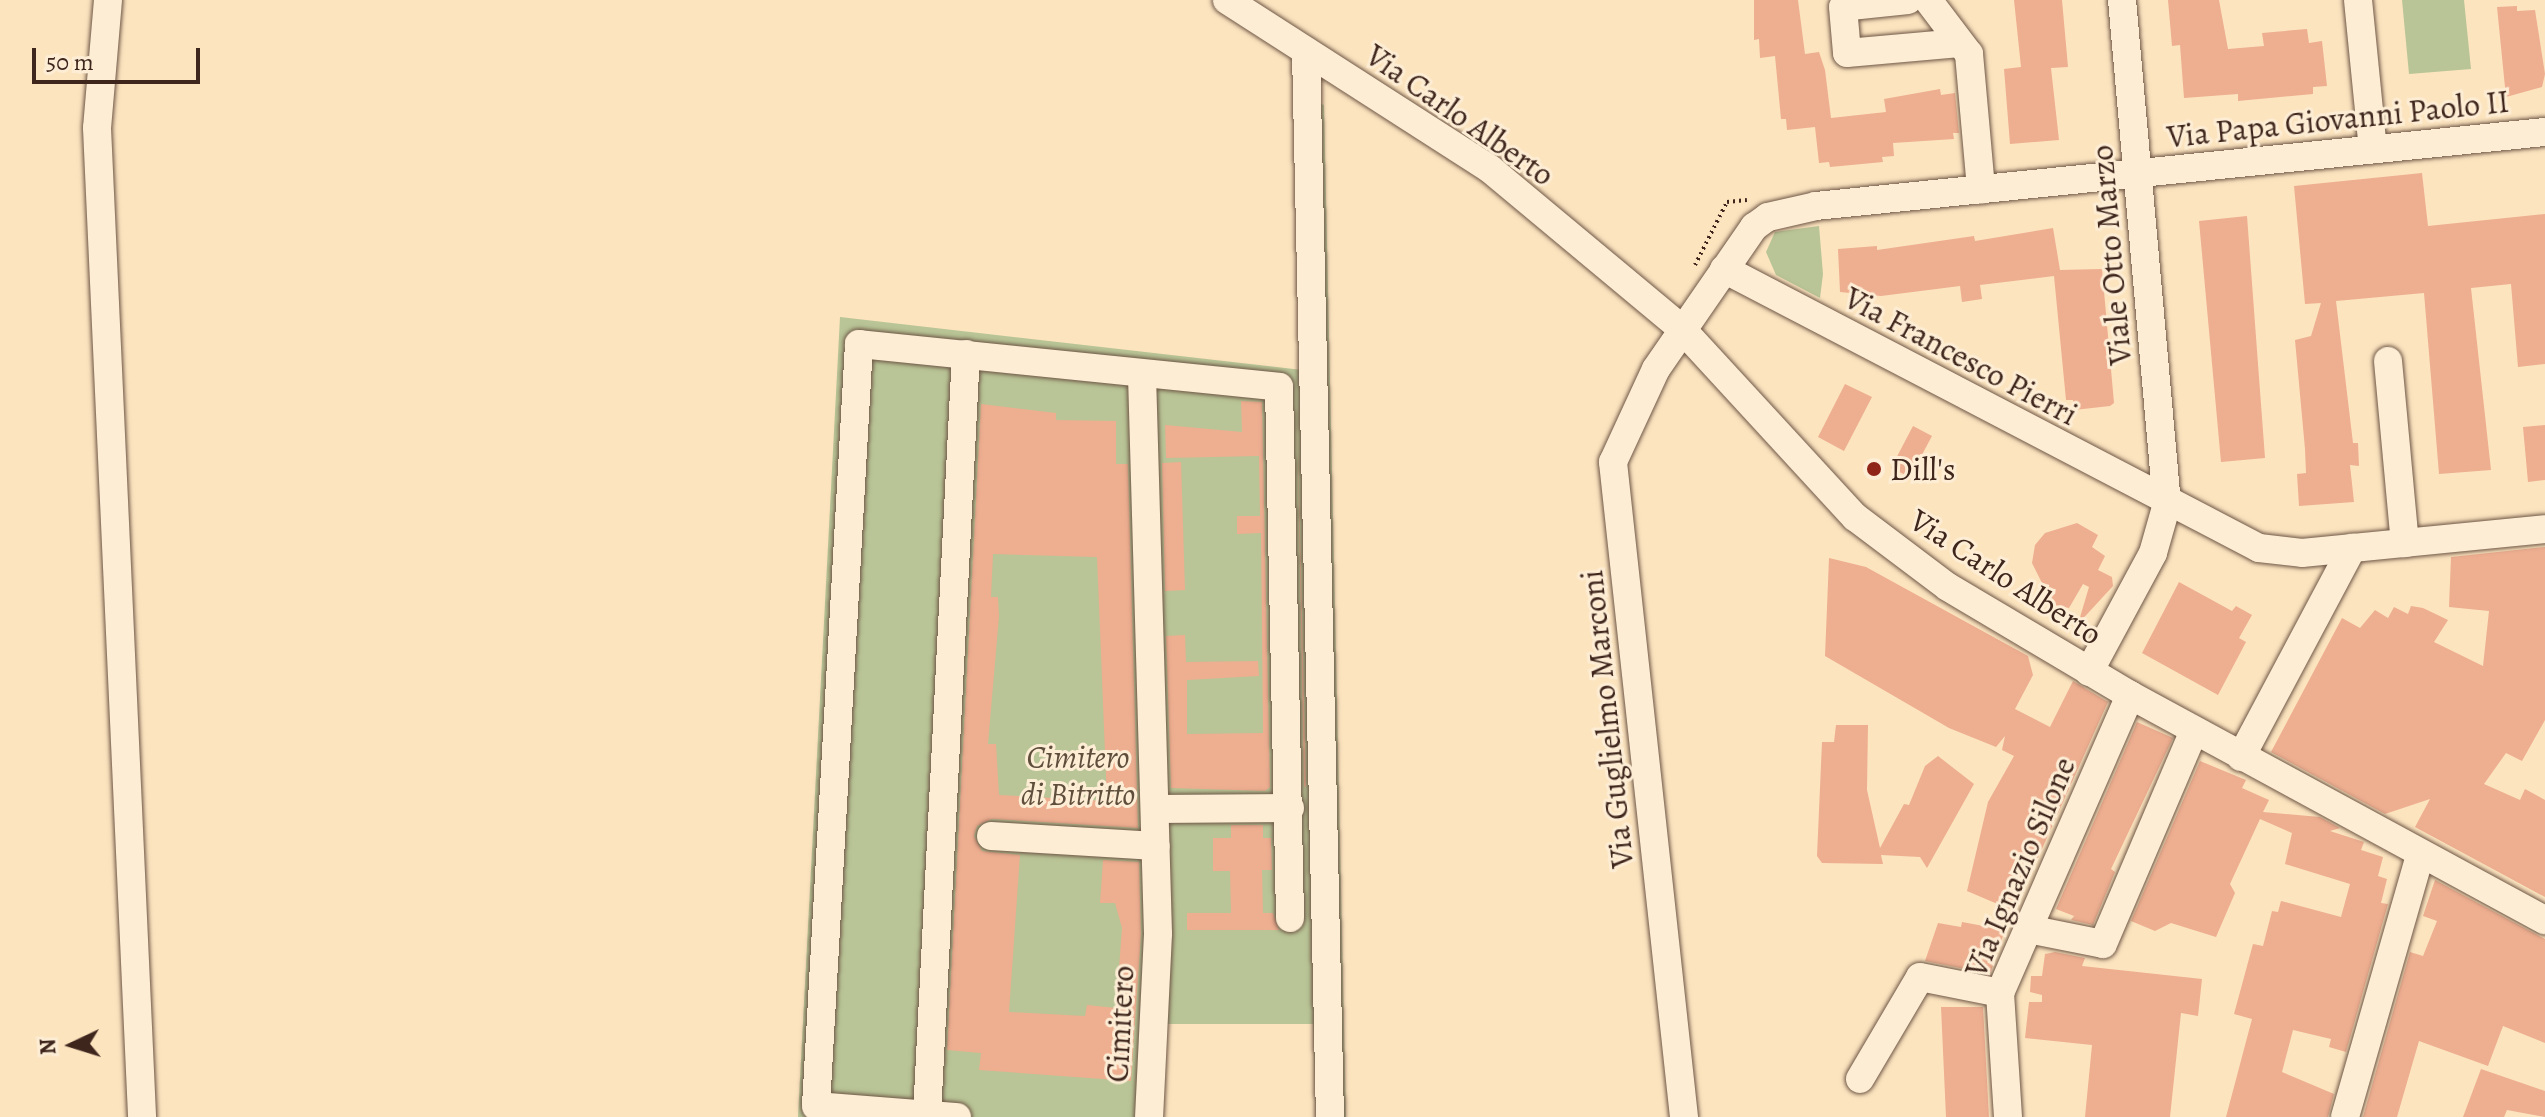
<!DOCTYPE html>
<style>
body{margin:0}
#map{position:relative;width:2545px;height:1117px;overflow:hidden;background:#fce4bf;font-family:Alegreya,serif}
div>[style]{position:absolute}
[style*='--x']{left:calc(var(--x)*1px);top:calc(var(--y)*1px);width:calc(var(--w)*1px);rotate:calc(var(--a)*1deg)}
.green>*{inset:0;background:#b9c596}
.building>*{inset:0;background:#eeae90}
.path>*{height:4px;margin-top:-2px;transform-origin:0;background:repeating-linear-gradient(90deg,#3f261d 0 2px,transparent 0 6px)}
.roads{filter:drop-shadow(0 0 2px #6e5646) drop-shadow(0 0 2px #6e5646)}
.minor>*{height:28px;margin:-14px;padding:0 14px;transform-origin:14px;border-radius:14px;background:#fdedd5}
.dots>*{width:22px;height:22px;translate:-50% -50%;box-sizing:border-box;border:4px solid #fdedd5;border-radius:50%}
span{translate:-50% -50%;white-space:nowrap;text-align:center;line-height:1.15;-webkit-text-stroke:6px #fdedd5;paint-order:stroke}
.street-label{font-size:32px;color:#3f261d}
.poi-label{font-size:32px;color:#3f261d}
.left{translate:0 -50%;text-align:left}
.park-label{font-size:32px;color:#5e4e3b;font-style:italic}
.north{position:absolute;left:32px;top:1005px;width:80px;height:80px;-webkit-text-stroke:6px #fdedd5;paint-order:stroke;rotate:266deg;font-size:22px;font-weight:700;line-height:32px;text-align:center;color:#3f261d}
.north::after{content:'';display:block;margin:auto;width:28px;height:36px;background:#3f261d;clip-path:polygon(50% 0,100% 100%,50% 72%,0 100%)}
.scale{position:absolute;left:32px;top:48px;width:168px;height:36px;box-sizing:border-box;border:4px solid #3f261d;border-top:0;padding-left:10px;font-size:24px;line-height:28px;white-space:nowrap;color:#3f261d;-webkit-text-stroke:6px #fdedd5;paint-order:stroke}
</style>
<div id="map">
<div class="green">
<div style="clip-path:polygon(2402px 0,2464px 0,2471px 69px,2409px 74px)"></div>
<div style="clip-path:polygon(1302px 97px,1324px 105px,1346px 1117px,1316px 1117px,1313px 1024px,1166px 1024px,1158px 1117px,798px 1117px,840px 317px,1302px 370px)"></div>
<div style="clip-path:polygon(1819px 226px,1823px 274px,1820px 298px,1776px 275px,1766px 252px,1775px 232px)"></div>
</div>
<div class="building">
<div style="clip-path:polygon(1754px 0,1798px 0,1805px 54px,1819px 52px,1825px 70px,1831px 118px,1886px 112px,1884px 99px,1940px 89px,1941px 95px,1955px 93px,1959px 133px,1953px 133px,1954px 139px,1893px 143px,1894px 156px,1882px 157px,1883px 162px,1830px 167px,1829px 162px,1819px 163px,1815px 127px,1787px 130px,1786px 119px,1781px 119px,1775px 56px,1760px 58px,1759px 39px,1754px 40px)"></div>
<div style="clip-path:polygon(2014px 0,2062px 0,2068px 67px,2051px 68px,2059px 140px,2010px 144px,2004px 69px,2021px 67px)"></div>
<div style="clip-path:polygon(2168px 0,2219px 0,2228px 49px,2264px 46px,2262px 33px,2307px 29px,2309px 43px,2322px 41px,2327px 86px,2313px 87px,2313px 94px,2238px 101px,2238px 94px,2184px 98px,2180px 45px,2172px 46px)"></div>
<div style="clip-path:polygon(2517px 6px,2517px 11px,2535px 10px,2545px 74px,2542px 87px,2506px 97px,2497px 7px)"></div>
<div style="clip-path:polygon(2422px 173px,2428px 226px,2545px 214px,2545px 364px,2518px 367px,2511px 284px,2471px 288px,2491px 470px,2439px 474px,2424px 293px,2336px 301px,2353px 443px,2358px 443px,2359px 466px,2350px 465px,2354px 502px,2299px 506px,2297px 474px,2306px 473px,2305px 449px,2295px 340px,2311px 336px,2321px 303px,2305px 304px,2294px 186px)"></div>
<div style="clip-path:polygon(2247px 216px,2265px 458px,2221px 462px,2199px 221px)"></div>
<div style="clip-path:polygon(2053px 228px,2060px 270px,2102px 269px,2114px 403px,2110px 406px,2074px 410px,2073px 400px,2066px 400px,2054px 276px,1980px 285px,1982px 299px,1962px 302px,1960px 286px,1881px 296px,1840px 292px,1838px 249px,1877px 246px,1877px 250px,1974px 236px,1975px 241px)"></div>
<div style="clip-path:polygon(1845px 384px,1872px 397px,1844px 451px,1818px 437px)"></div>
<div style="clip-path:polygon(1241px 401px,1262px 402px,1270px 787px,1265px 791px,1171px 788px,1166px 636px,1185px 635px,1186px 662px,1258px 661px,1259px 676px,1187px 680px,1187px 734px,1263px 733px,1261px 533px,1237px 534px,1237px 516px,1260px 516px,1259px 456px,1166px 458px,1165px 425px,1242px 432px)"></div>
<div style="clip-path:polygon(evenodd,981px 404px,1056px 413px,1056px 420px,1116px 421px,1116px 464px,1128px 464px,1138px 828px,992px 819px,977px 826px,974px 836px,982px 851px,1020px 855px,1009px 1012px,1085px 1016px,1087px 1005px,1116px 1008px,1122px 928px,1115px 903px,1100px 903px,1103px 860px,1139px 862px,1141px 934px,1131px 1081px,979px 1070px,981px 1053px,947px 1050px,981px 404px,993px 554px,1097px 557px,1107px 801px,999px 795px,996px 744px,988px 744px,999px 616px,998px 597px,991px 597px,993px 554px)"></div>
<div style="clip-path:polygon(1297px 405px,1306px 786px,1304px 787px)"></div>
<div style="clip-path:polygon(2545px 425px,2545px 480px,2528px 482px,2523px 427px)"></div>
<div style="clip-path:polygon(1913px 426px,1932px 436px,1910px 477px,1891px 468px)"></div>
<div style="clip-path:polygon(1181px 462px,1185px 590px,1165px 591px,1162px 463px)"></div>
<div style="clip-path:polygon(2077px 523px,2098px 535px,2092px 547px,2105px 556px,2098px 570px,2112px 577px,2113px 586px,2078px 624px,2089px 587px,2083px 584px,2069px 608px,2054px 605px,2041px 595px,2046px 591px,2032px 563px,2035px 545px,2045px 533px)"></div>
<div style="clip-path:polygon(2545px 547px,2545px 720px,2522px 761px,2506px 753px,2484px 784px,2520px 800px,2525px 789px,2545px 800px,2545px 897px,2415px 827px,2430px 799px,2385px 814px,2271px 752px,2342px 618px,2360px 628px,2375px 610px,2388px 618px,2394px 607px,2408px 614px,2411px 606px,2423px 608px,2448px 620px,2434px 642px,2483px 666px,2489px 611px,2449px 607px,2451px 557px)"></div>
<div style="clip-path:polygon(1829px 558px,1866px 567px,2028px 656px,2033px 675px,2015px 709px,2050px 727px,2073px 681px,2108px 702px,2014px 911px,1967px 891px,1988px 802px,2014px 756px,2002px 750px,2005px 736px,1996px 747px,1949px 728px,1825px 656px)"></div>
<div style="clip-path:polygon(2179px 582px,2232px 611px,2236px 606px,2252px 615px,2239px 638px,2246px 642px,2218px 695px,2142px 653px)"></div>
<div style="clip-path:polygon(2137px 722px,2173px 738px,2111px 869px,2115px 872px,2093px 925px,2071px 920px,2074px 916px,2056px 909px)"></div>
<div style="clip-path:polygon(1836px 725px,1868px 725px,1867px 790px,1880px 848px,1904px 804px,1909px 805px,1925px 766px,1938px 756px,1974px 784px,1927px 868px,1920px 857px,1881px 855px,1883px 864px,1822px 863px,1817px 856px,1822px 742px,1834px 742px)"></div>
<div style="clip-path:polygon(2200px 761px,2246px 780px,2242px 788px,2269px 800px,2263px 812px,2320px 817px,2340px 828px,2330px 831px,2364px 842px,2361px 850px,2383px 857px,2378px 876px,2387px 879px,2381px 903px,2388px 904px,2346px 1052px,2329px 1047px,2331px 1039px,2293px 1030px,2282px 1072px,2334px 1094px,2328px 1117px,2226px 1117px,2252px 1019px,2234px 1014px,2253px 944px,2263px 946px,2272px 911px,2278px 912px,2281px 901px,2341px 917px,2350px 884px,2285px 864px,2292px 833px,2260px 819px,2230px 884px,2235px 893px,2216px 937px,2171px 923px,2155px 931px,2131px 921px)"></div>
<div style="clip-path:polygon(1231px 825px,1263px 825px,1263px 838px,1271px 838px,1272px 870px,1262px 870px,1263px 913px,1273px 913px,1279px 930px,1187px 930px,1187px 913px,1231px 913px,1230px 871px,1213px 871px,1213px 838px,1231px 838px)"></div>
<div style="clip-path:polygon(2435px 880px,2545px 939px,2545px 1043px,2503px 1026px,2488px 1066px,2419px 1041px,2397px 1117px,2363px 1117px,2410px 952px,2423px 956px,2437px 921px,2423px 916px)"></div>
<div style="clip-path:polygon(1962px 922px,2005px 930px,1990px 974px,1925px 961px,1938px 923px,1961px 927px)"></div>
<div style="clip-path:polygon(2055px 952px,2085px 958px,2082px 966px,2202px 979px,2198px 1016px,2181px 1013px,2170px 1117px,2085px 1117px,2092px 1045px,2025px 1038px,2029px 1002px,2042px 1002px,2042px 995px,2030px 992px,2031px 976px,2042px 976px,2045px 954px)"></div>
<div style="clip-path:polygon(1941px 1007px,1983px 1007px,1989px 1117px,1946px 1117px)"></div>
<div style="clip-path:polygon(2481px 1069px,2545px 1091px,2545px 1117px,2507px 1110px,2504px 1117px,2463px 1117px)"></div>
</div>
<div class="path">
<div style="--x:1695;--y:265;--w:71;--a:-63.1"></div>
<div style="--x:1727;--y:202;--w:20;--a:-6"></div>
</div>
<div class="roads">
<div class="minor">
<div style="--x:108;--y:0;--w:128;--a:94.9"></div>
<div style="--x:97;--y:128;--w:990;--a:87.39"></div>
<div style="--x:1227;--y:0;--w:313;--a:32.7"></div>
<div style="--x:1490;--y:169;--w:249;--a:39.8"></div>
<div style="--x:1681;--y:328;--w:257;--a:47.4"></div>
<div style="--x:1855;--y:517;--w:116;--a:37"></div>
<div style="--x:1948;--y:587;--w:212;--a:30.7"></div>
<div style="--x:2130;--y:695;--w:472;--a:28.5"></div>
<div style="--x:1908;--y:0;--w:65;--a:173.9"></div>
<div style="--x:1843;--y:7;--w:46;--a:85"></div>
<div style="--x:1847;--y:53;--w:113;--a:-5.1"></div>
<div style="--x:1928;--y:0;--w:68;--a:52.8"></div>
<div style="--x:1969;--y:54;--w:136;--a:84.9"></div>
<div style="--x:2358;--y:0;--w:150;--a:84.3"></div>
<div style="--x:1306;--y:52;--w:1065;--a:88.71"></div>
<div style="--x:1724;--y:269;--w:603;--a:27.54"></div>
<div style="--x:2259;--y:548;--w:43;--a:6.6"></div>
<div style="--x:2302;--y:553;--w:244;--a:-5.6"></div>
<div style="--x:2388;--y:361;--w:183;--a:84.7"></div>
<div style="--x:1142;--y:375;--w:559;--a:88.36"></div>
<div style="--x:1158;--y:934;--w:183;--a:92.8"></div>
<div style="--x:2089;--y:672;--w:135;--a:-61.7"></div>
<div style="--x:2153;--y:553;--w:51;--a:-74.1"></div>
<div style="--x:2167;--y:504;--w:506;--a:-95.1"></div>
<div style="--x:2241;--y:757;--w:237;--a:-62"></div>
<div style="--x:1155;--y:809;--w:135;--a:-0.4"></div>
<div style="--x:991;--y:836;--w:165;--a:3.5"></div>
<div style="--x:2028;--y:929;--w:76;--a:11.3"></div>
<div style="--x:2103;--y:944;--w:232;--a:-66.9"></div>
<div style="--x:1860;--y:1079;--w:118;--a:-59.5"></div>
<div style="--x:1920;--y:977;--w:82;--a:11.3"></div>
<div style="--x:927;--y:1115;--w:762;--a:-87.07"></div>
<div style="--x:957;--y:1117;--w:141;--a:-175.5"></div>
<div style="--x:816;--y:1106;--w:763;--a:-86.77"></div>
<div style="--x:859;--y:344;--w:422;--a:5.8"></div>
<div style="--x:1279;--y:387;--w:531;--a:88.81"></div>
<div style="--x:1684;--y:1117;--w:659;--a:-96.19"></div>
<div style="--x:1613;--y:462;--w:102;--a:-65.2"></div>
<div style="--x:1656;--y:369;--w:173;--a:-55.4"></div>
<div style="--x:1754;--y:227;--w:17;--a:-36"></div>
<div style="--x:1768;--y:217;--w:49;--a:-12.9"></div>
<div style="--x:1816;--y:206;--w:733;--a:-5.8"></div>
<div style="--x:2008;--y:1117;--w:124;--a:-93.7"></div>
<div style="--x:2000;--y:993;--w:325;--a:-66.4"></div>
<div style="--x:2345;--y:1117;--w:273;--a:-74"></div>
</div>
</div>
<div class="dots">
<div style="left:1874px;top:469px;background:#8f2418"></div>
</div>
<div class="street-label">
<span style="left:1460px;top:115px;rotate:35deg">Via Carlo Alberto</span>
<span style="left:2338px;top:119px;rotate:-6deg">Via Papa Giovanni Paolo II</span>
<span style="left:2111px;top:255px;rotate:-95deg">Viale Otto Marzo</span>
<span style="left:1961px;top:356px;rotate:28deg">Via Francesco Pierri</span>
<span style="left:2006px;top:577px;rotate:33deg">Via Carlo Alberto</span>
<span style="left:1607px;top:719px;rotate:-96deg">Via Guglielmo Marconi</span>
<span style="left:2020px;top:867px;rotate:-67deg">Via Ignazio Silone</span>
<span style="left:1120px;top:1024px;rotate:-87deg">Cimitero</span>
</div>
<div class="poi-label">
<span class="left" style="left:1890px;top:469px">Dill's</span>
</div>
<div class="park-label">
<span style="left:1078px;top:776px">Cimitero<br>di Bitritto</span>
</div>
<div class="north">N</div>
<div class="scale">50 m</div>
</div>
